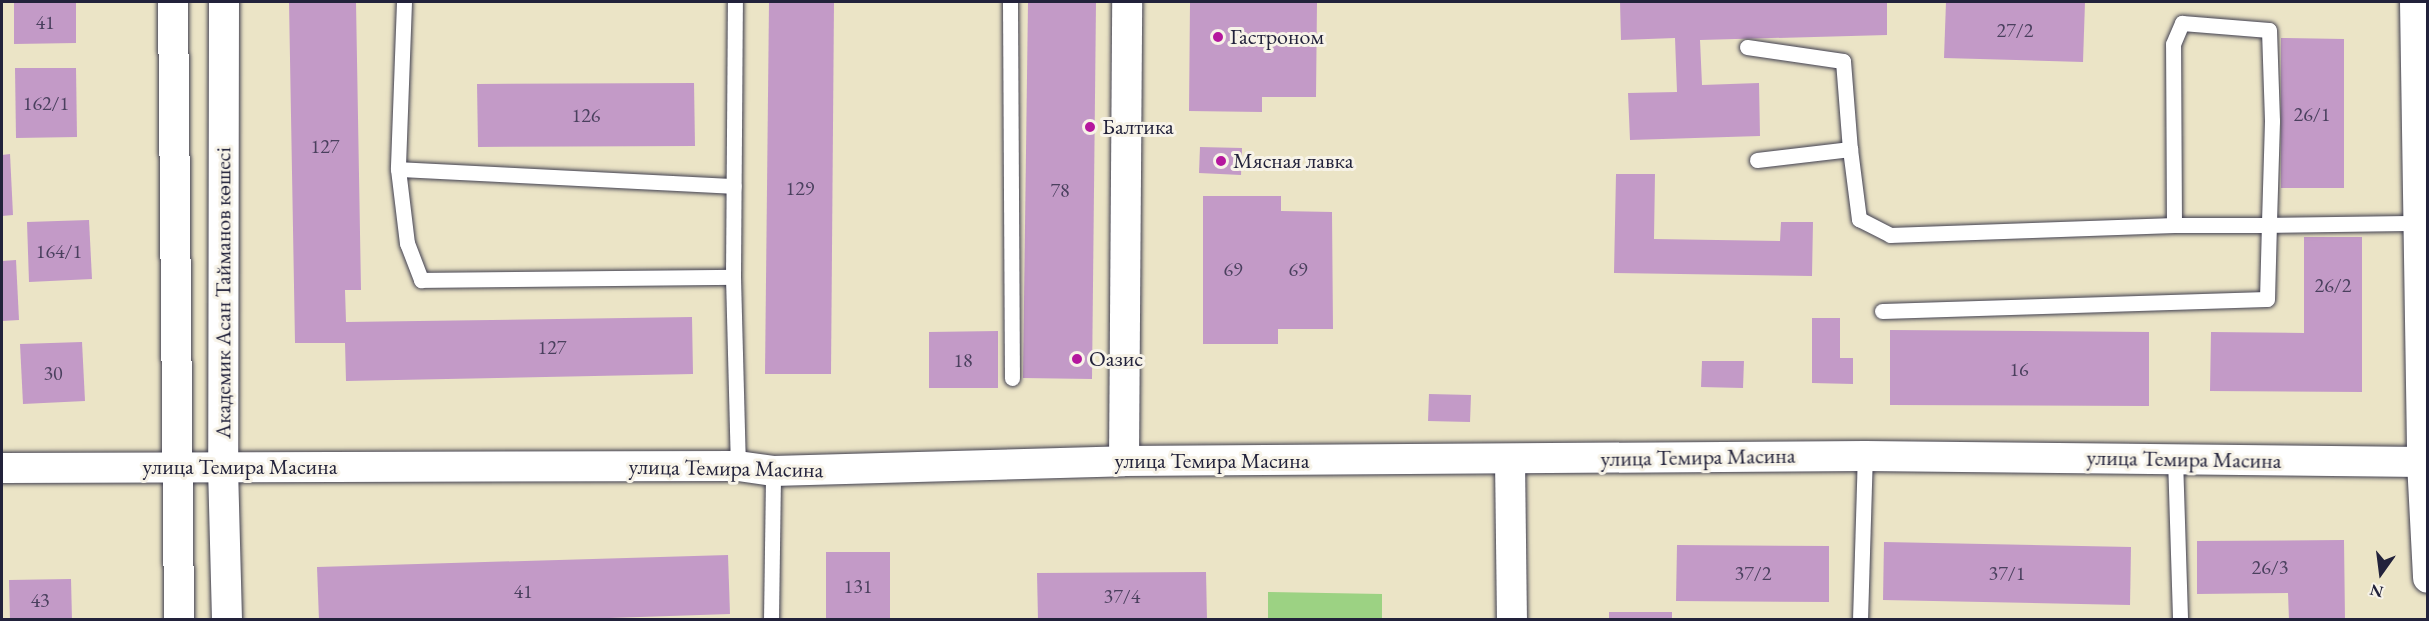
<!DOCTYPE html>
<meta charset="utf-8">
<style>
body{margin:0}
#map{position:relative;width:2429px;height:621px;overflow:hidden;background:#ebe4c6;font-family:"EB Garamond",serif}
div>[style]{position:absolute}
[style*='--x']{left:calc(var(--x)*1px);top:calc(var(--y)*1px);width:calc(var(--w)*1px);rotate:calc(var(--a)*1deg)}
.green>*{inset:0;background:#9cd283}
.building>*{inset:0;background:#c39ac7}
.roads{filter:drop-shadow(0 0 2px #403f50) drop-shadow(0 0 2px #403f50)}
.lane>*{height:15px;margin:-7.5px;padding:0 7.5px;transform-origin:7.5px;border-radius:7.5px;background:#fff}
.street>*{height:30px;margin:-15px;padding:0 15px;transform-origin:15px;border-radius:15px;background:#fff}
.dots>*{width:16px;height:16px;translate:-50% -50%;box-sizing:border-box;border:3px solid #f7f3e8;border-radius:50%}
span{translate:-50% -50%;white-space:nowrap;text-align:center;line-height:1.15;-webkit-text-stroke:6px #f7f3e8;paint-order:stroke}
.number-label{font-size:20px;color:#4a405e}
.number-label span{-webkit-text-stroke-width:0}
.poi-label{font-size:22px;color:#22223b}
.left{translate:0 -50%;text-align:left}
.street-label{font-size:22px;color:#22223b}
.frame{position:absolute;inset:0;border:3px solid #22223b;pointer-events:none}
.north{position:absolute;left:2351px;top:543px;width:60px;height:60px;-webkit-text-stroke:4px #f7f3e8;paint-order:stroke;rotate:194deg;font-size:16px;font-weight:700;line-height:24px;text-align:center;color:#22223b}
.north::after{content:'';display:block;margin:auto;width:21px;height:27px;background:#22223b;clip-path:polygon(50% 0,100% 100%,50% 72%,0 100%)}
</style>
<div id="map">
<div class="green">
<div style="clip-path:polygon(1268px 592px,1382px 594px,1382px 619px,1268px 619px)"></div>
</div>
<div class="building">
<div style="clip-path:polygon(14px 2px,76px 2px,76px 43px,14px 44px)"></div>
<div style="clip-path:polygon(289px 2px,356px 2px,361px 290px,345px 290px,346px 322px,692px 317px,693px 374px,346px 381px,345px 343px,295px 343px)"></div>
<div style="clip-path:polygon(769px 2px,834px 2px,831px 374px,765px 374px)"></div>
<div style="clip-path:polygon(1028px 2px,1096px 2px,1092px 379px,1023px 378px)"></div>
<div style="clip-path:polygon(1190px 2px,1317px 2px,1316px 97px,1262px 97px,1262px 112px,1189px 111px)"></div>
<div style="clip-path:polygon(1620px 2px,1887px 2px,1887px 35px,1700px 40px,1702px 85px,1759px 83px,1760px 136px,1630px 140px,1628px 93px,1677px 92px,1675px 38px,1621px 40px)"></div>
<div style="clip-path:polygon(1946px 2px,2085px 2px,2083px 62px,1944px 58px)"></div>
<div style="clip-path:polygon(2281px 38px,2344px 39px,2344px 188px,2281px 188px)"></div>
<div style="clip-path:polygon(15px 68px,76px 68px,77px 137px,16px 138px)"></div>
<div style="clip-path:polygon(694px 83px,695px 146px,478px 147px,477px 84px)"></div>
<div style="clip-path:polygon(1200px 147px,1242px 148px,1241px 175px,1199px 173px)"></div>
<div style="clip-path:polygon(10px 154px,13px 215px,2px 216px,2px 155px)"></div>
<div style="clip-path:polygon(1616px 174px,1655px 174px,1654px 239px,1780px 241px,1781px 222px,1813px 222px,1812px 276px,1614px 273px)"></div>
<div style="clip-path:polygon(1203px 196px,1281px 196px,1281px 211px,1332px 212px,1333px 329px,1278px 329px,1278px 344px,1203px 344px)"></div>
<div style="clip-path:polygon(89px 220px,92px 279px,29px 282px,27px 222px)"></div>
<div style="clip-path:polygon(2304px 237px,2362px 237px,2362px 392px,2210px 391px,2211px 332px,2304px 333px)"></div>
<div style="clip-path:polygon(16px 260px,19px 320px,2px 321px,2px 261px)"></div>
<div style="clip-path:polygon(1812px 318px,1840px 318px,1840px 358px,1853px 358px,1853px 384px,1812px 383px)"></div>
<div style="clip-path:polygon(1890px 330px,2149px 332px,2149px 406px,1890px 405px)"></div>
<div style="clip-path:polygon(998px 331px,998px 388px,929px 388px,929px 332px)"></div>
<div style="clip-path:polygon(82px 342px,85px 401px,23px 404px,20px 344px)"></div>
<div style="clip-path:polygon(1702px 361px,1744px 361px,1743px 388px,1701px 387px)"></div>
<div style="clip-path:polygon(1429px 394px,1471px 395px,1470px 422px,1428px 421px)"></div>
<div style="clip-path:polygon(2344px 540px,2345px 620px,2289px 620px,2288px 593px,2197px 594px,2197px 541px)"></div>
<div style="clip-path:polygon(1884px 542px,2131px 547px,2130px 605px,1883px 600px)"></div>
<div style="clip-path:polygon(1677px 545px,1829px 546px,1829px 602px,1676px 601px)"></div>
<div style="clip-path:polygon(826px 552px,890px 552px,890px 620px,826px 620px)"></div>
<div style="clip-path:polygon(728px 555px,730px 614px,549px 620px,319px 620px,317px 567px)"></div>
<div style="clip-path:polygon(1206px 572px,1207px 620px,1038px 620px,1037px 573px)"></div>
<div style="clip-path:polygon(71px 579px,72px 620px,10px 620px,9px 580px)"></div>
<div style="clip-path:polygon(1609px 612px,1672px 612px,1672px 620px,1609px 620px)"></div>
</div>
<div class="roads">
<div class="lane">
<div style="--x:404;--y:2;--w:167;--a:92.1"></div>
<div style="--x:398;--y:169;--w:75;--a:83.1"></div>
<div style="--x:407;--y:243;--w:40;--a:69"></div>
<div style="--x:421;--y:280;--w:312;--a:-0.6"></div>
<div style="--x:733;--y:277;--w:189;--a:88.5"></div>
<div style="--x:1010;--y:2;--w:376;--a:89.7"></div>
<div style="--x:1747;--y:47;--w:97;--a:8.3"></div>
<div style="--x:1843;--y:61;--w:88;--a:85.5"></div>
<div style="--x:1757;--y:160;--w:94;--a:-6.7"></div>
<div style="--x:1850;--y:149;--w:71;--a:82.7"></div>
<div style="--x:1859;--y:219;--w:35;--a:27"></div>
<div style="--x:1890;--y:235;--w:284;--a:-2"></div>
<div style="--x:2174;--y:225;--w:181;--a:-90.3"></div>
<div style="--x:2173;--y:44;--w:23;--a:-67"></div>
<div style="--x:2182;--y:23;--w:87;--a:4.6"></div>
<div style="--x:2269;--y:30;--w:91;--a:88.1"></div>
<div style="--x:2272;--y:121;--w:104;--a:91.7"></div>
<div style="--x:2269;--y:225;--w:150;--a:-0.8"></div>
<div style="--x:398;--y:169;--w:336;--a:2.9"></div>
<div style="--x:733;--y:277;--w:275;--a:-89.6"></div>
<div style="--x:1882;--y:311;--w:385;--a:-1.8"></div>
<div style="--x:2267;--y:299;--w:74;--a:-88.5"></div>
<div style="--x:2269;--y:225;--w:95;--a:180"></div>
<div style="--x:2175;--y:458;--w:162;--a:88.2"></div>
<div style="--x:771;--y:620;--w:149;--a:-89.2"></div>
<div style="--x:1860;--y:620;--w:164;--a:-88.3"></div>
</div>
<div class="street">
<div style="--x:173;--y:2;--w:618;--a:89.44"></div>
<div style="--x:224;--y:2;--w:465;--a:90.1"></div>
<div style="--x:223;--y:467;--w:153;--a:88.5"></div>
<div style="--x:2415;--y:2;--w:460;--a:89.1"></div>
<div style="--x:2422;--y:462;--w:116;--a:87"></div>
<div style="--x:1510;--y:459;--w:161;--a:89.3"></div>
<div style="--x:1124;--y:461;--w:459;--a:-89.6"></div>
<div style="--x:2;--y:468;--w:736;--a:-0.16"></div>
<div style="--x:738;--y:466;--w:35;--a:8"></div>
<div style="--x:773;--y:471;--w:351;--a:-1.6"></div>
<div style="--x:1124;--y:461;--w:741;--a:-0.39"></div>
<div style="--x:1865;--y:456;--w:557;--a:0.62"></div>
</div>
</div>
<div class="dots">
<div style="left:1218px;top:37px;background:#b5179e"></div>
<div style="left:1090px;top:127px;background:#b5179e"></div>
<div style="left:1221px;top:161px;background:#b5179e"></div>
<div style="left:1077px;top:359px;background:#b5179e"></div>
</div>
<div class="number-label">
<span style="left:45px;top:22px">41</span>
<span style="left:2015px;top:30px">27/2</span>
<span style="left:46px;top:103px">162/1</span>
<span style="left:2312px;top:114px">26/1</span>
<span style="left:586px;top:115px">126</span>
<span style="left:325px;top:146px">127</span>
<span style="left:800px;top:188px">129</span>
<span style="left:1060px;top:190px">78</span>
<span style="left:59px;top:251px">164/1</span>
<span style="left:1233px;top:269px">69</span>
<span style="left:1298px;top:269px">69</span>
<span style="left:2333px;top:285px">26/2</span>
<span style="left:552px;top:347px">127</span>
<span style="left:963px;top:360px">18</span>
<span style="left:2019px;top:369px">16</span>
<span style="left:53px;top:373px">30</span>
<span style="left:2270px;top:567px">26/3</span>
<span style="left:1753px;top:573px">37/2</span>
<span style="left:2007px;top:573px">37/1</span>
<span style="left:858px;top:586px">131</span>
<span style="left:523px;top:591px">41</span>
<span style="left:1122px;top:596px">37/4</span>
<span style="left:40px;top:600px">43</span>
</div>
<div class="poi-label">
<span class="left" style="left:1230px;top:37px">Гастроном</span>
<span class="left" style="left:1102px;top:127px">Балтика</span>
<span class="left" style="left:1233px;top:161px">Мясная лавка</span>
<span class="left" style="left:1089px;top:359px">Оазис</span>
</div>
<div class="street-label">
<span style="left:223px;top:293px;rotate:-90deg">Академик Асан Тайманов көшесі</span>
<span style="left:1698px;top:457px;rotate:-1deg">улица Темира Масина</span>
<span style="left:2184px;top:459px;rotate:1deg">улица Темира Масина</span>
<span style="left:1212px;top:461px">улица Темира Масина</span>
<span style="left:240px;top:467px">улица Темира Масина</span>
<span style="left:726px;top:468px;rotate:1deg">улица Темира Масина</span>
</div>
<div class="frame"></div>
<div class="north">N</div>
</div>
